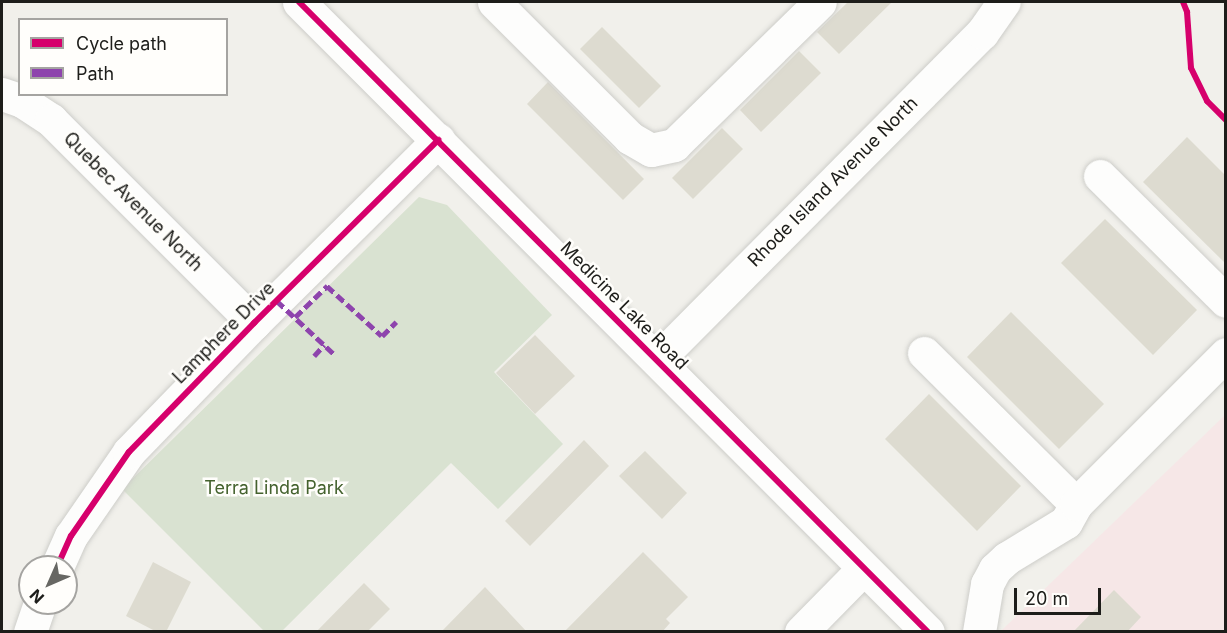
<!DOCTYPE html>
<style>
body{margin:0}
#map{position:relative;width:1227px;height:633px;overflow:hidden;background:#f1f0eb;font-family:Inter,sans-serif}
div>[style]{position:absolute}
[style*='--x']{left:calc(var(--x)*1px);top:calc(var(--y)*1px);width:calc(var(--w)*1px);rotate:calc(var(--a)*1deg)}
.commercial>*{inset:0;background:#f6e7e7}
.green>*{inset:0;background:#d9e2d1}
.building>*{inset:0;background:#dddbd0}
.roads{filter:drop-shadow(0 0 2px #cdcdc9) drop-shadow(0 0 2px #cdcdc9)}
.minor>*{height:33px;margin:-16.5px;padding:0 16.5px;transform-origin:16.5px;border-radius:16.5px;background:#fdfdfc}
.quiet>*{height:4.5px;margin-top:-2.25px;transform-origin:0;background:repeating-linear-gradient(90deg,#8e44ad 0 9px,transparent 0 13.5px)}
.cycleway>*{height:6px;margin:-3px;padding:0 3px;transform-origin:3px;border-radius:3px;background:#d6006c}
span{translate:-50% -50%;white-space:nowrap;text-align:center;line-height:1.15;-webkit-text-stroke:5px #fffefb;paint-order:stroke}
.street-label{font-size:18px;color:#1d1d1a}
.park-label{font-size:18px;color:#44622e}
.frame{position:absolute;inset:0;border:3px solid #1d1d1a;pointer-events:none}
.legend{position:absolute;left:18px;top:18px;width:210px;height:78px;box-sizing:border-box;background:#fffefb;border:2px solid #a5a4a1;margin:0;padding:8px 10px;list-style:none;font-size:18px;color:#1d1d1a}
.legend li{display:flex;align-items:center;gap:12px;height:30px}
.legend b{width:30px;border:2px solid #a5a4a1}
.north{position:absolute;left:18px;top:555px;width:60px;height:60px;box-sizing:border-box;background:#fffefb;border:2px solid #a5a4a1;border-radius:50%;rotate:225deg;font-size:16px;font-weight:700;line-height:24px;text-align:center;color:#1d1d1a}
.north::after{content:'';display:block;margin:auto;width:21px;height:27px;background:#676763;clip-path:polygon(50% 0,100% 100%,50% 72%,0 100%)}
.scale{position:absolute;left:1014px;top:588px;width:87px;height:27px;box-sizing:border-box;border:3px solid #1d1d1a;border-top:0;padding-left:8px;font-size:18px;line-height:21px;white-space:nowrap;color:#1d1d1a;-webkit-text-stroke:4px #fffefb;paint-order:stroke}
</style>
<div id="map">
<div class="commercial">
<div style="clip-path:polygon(1225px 415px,1225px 631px,1001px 631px)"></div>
</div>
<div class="green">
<div style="clip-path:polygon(419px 197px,447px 205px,552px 315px,494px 372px,563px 444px,498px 509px,451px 463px,282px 631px,264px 631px,122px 489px)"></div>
</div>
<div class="building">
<div style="clip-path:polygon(848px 2px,892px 2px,839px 54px,817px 32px)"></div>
<div style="clip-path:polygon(602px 27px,661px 86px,639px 108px,580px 49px)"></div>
<div style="clip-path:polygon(799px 51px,821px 73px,761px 132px,740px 110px)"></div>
<div style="clip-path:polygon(548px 82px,644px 179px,623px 200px,527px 104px)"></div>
<div style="clip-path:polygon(722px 128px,743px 149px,693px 199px,672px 178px)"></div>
<div style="clip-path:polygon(1187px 137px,1226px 176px,1226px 264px,1143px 182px)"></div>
<div style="clip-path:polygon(1105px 219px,1197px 310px,1153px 355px,1061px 263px)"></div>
<div style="clip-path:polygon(1011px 312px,1104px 404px,1059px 449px,967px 357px)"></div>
<div style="clip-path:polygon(535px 335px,575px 376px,535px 414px,496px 373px)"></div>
<div style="clip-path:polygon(929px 394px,1021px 486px,977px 531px,885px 439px)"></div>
<div style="clip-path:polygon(584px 440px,609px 466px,530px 546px,505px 521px)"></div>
<div style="clip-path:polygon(645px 451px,687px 493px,662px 519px,619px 476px)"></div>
<div style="clip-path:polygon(643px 552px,688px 597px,666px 619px,670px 623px,662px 632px,564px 632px)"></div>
<div style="clip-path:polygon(153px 562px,191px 582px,166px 632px,157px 632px,126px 616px)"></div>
<div style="clip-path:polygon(364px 583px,390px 609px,367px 632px,316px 632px)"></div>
<div style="clip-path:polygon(485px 587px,527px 632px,441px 632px)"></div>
<div style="clip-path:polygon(1114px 590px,1141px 617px,1127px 632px,1073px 632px)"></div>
</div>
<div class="roads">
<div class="minor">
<div style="--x:299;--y:2;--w:890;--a:45.05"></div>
<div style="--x:494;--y:2;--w:192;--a:45"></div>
<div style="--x:630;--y:138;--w:24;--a:30"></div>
<div style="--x:651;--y:150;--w:24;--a:-12"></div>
<div style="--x:674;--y:145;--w:204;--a:-44.4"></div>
<div style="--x:2;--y:94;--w:21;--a:19"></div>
<div style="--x:22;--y:101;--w:35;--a:33"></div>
<div style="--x:51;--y:120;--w:287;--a:45"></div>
<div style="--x:1100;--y:176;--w:177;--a:44.8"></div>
<div style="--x:924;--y:353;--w:214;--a:44.8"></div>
<div style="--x:657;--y:360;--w:461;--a:-45.2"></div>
<div style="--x:982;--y:33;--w:38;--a:-55"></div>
<div style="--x:57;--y:567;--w:34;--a:-66"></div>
<div style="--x:71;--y:536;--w:102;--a:-55.4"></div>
<div style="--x:129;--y:452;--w:180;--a:-45.9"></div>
<div style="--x:254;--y:323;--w:260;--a:-44.8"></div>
<div style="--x:30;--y:632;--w:31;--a:-71"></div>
<div style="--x:801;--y:632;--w:88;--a:-45.5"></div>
<div style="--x:979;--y:632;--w:49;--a:-80.5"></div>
<div style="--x:987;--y:584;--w:17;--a:-62"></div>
<div style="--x:995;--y:569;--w:16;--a:-43"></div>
<div style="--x:1007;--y:558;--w:69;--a:-31.4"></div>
<div style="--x:1066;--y:522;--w:21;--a:-61"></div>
<div style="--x:1076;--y:504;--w:212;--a:-45"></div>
</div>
</div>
<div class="quiet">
<div style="--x:277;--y:301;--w:78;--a:42.9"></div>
<div style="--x:295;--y:317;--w:45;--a:-44.1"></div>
<div style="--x:327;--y:286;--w:74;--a:42.3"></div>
<div style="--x:382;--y:336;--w:20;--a:-45"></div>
<div style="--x:314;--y:356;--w:15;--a:-48"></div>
</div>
<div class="cycleway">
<div style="--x:299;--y:2;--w:890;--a:45.05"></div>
<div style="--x:1183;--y:2;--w:11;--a:68"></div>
<div style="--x:1187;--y:12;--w:56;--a:85.9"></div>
<div style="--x:1191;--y:68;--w:37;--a:64"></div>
<div style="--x:1207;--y:101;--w:27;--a:45"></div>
<div style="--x:57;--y:567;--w:34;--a:-66"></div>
<div style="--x:71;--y:536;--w:102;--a:-55.4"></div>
<div style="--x:129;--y:452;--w:180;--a:-45.9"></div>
<div style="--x:254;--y:323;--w:260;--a:-44.8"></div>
</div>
<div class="street-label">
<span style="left:833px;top:182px;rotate:-45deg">Rhode Island Avenue North</span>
<span style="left:133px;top:202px;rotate:45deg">Quebec Avenue North</span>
<span style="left:624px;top:306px;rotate:45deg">Medicine Lake Road</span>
<span style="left:224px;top:333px;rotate:-45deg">Lamphere Drive</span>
</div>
<div class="park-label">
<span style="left:274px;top:488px">Terra Linda Park</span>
</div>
<div class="frame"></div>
<ul class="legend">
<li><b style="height:8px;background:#d6006c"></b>Cycle path</li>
<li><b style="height:8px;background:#8e44ad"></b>Path</li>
</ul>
<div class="north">N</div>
<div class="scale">20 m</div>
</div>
